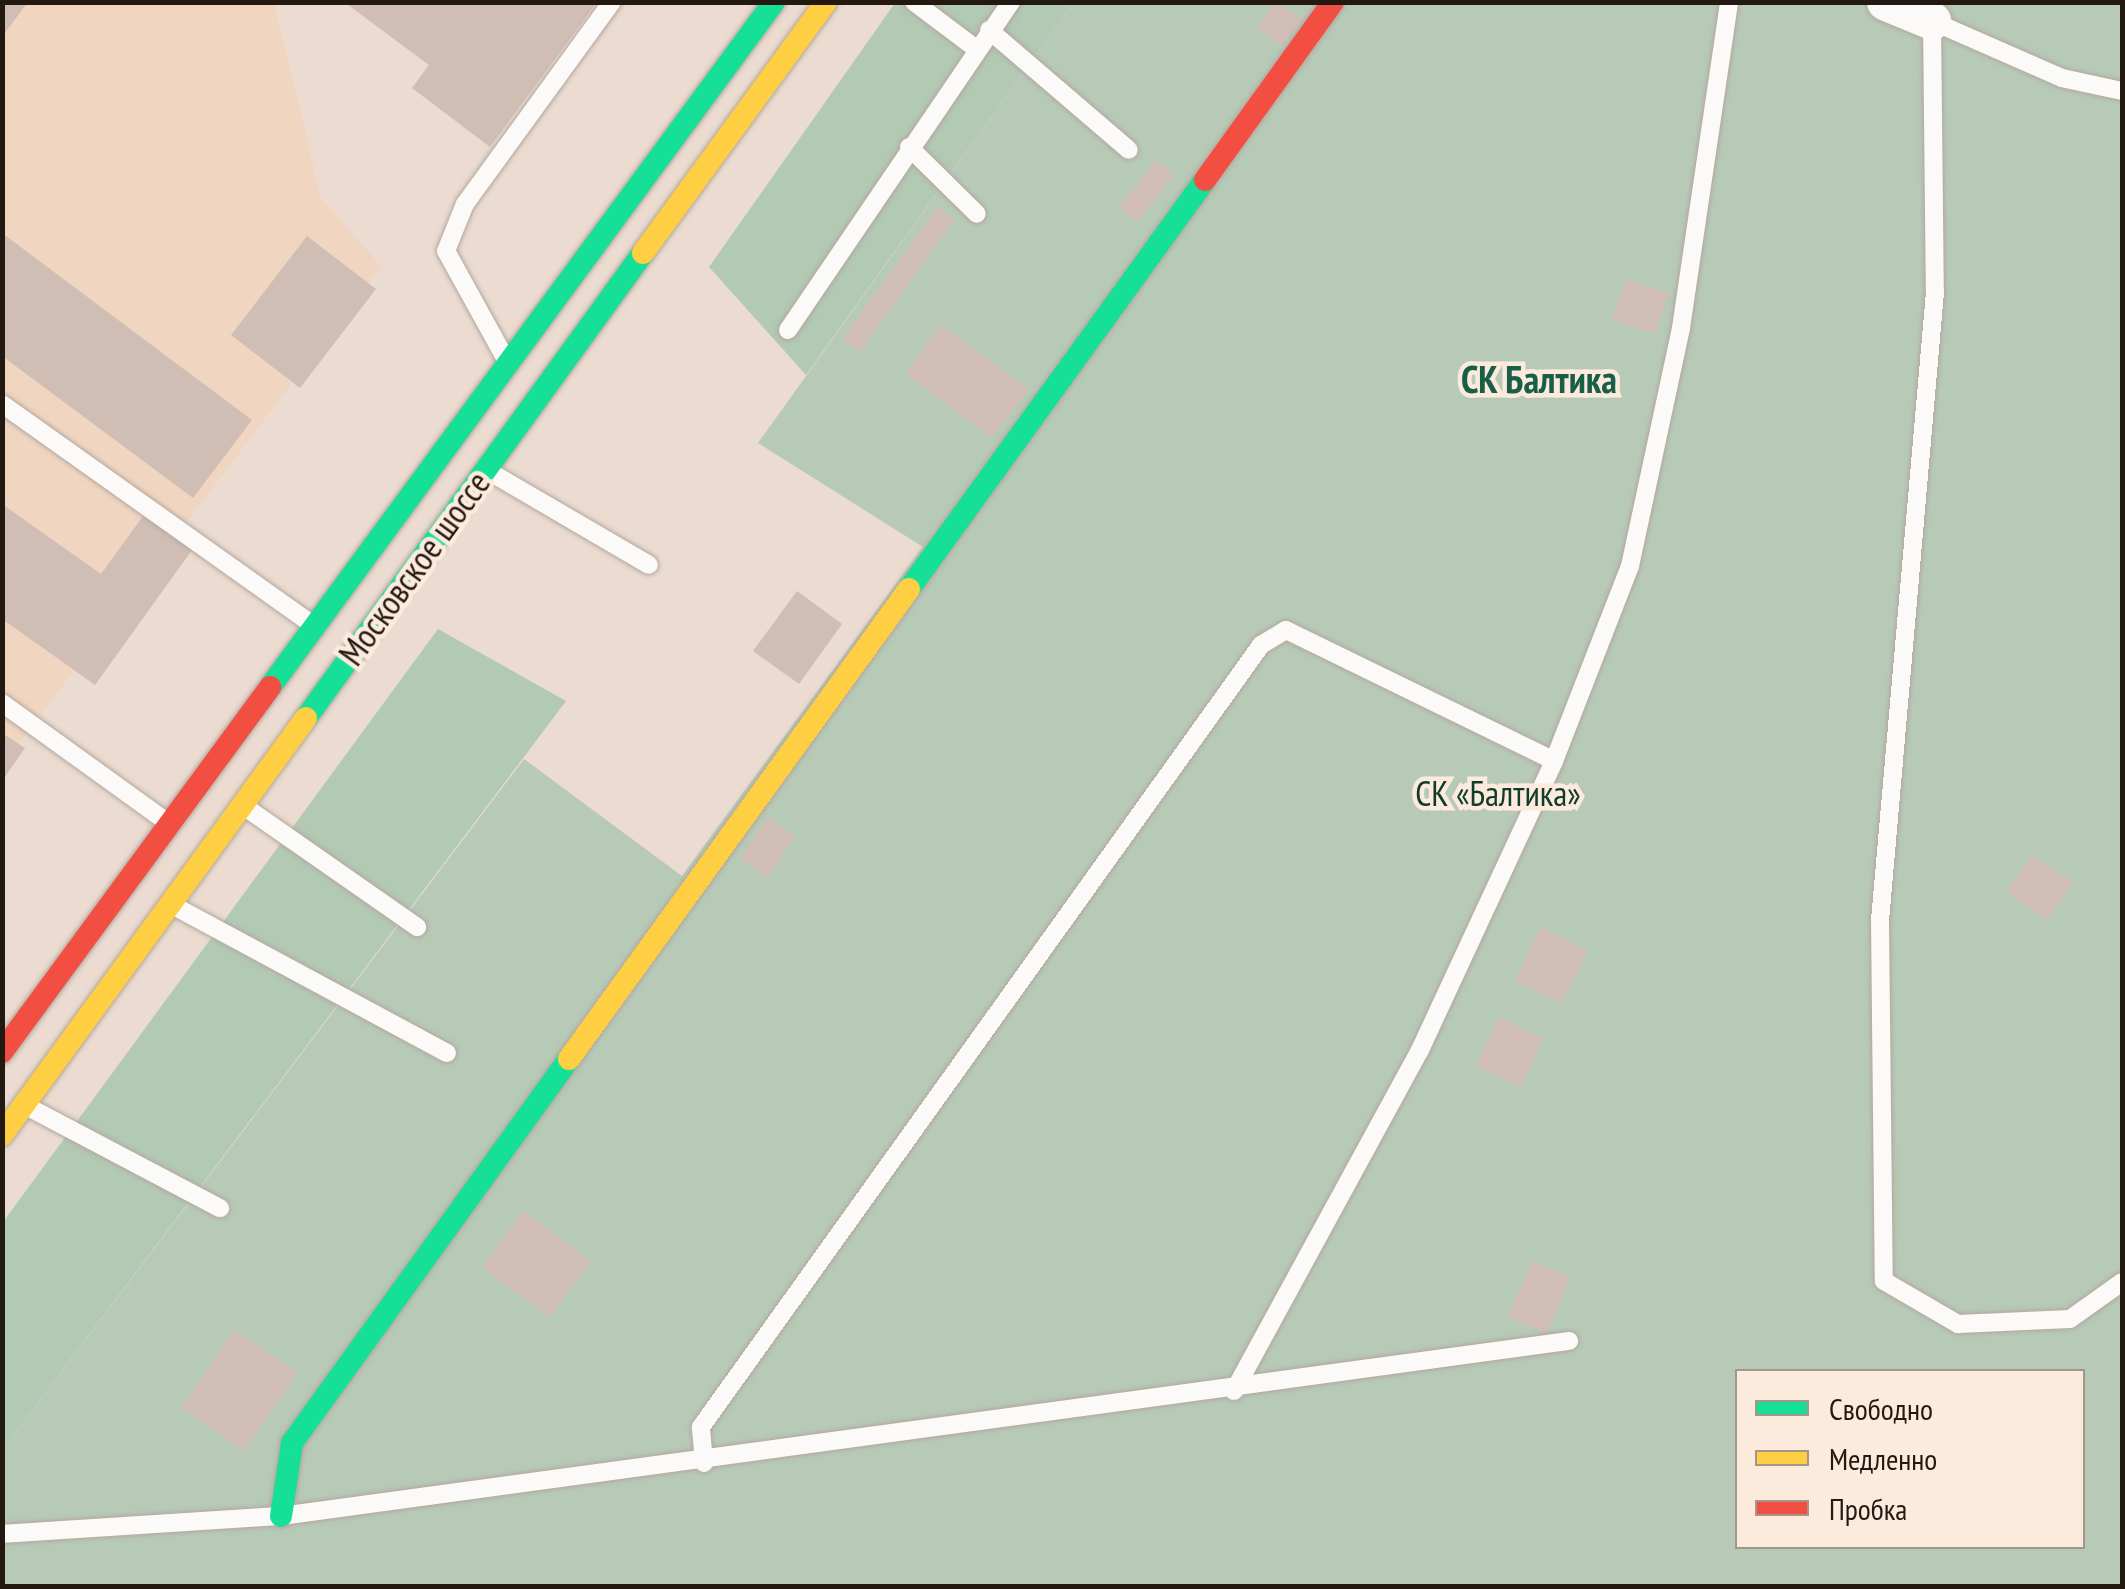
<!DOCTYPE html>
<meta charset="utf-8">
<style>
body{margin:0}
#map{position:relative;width:2125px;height:1589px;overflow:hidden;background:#ebdbd0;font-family:"PT Sans Narrow",sans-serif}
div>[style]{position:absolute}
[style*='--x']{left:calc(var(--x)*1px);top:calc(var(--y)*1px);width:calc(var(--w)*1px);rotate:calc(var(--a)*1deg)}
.built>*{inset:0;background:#f0d6c1}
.green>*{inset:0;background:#b7cab7}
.forest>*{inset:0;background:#b2c9b4}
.building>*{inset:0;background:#d0beb5}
.roads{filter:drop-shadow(0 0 2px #b3a79e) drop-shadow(0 0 2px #b3a79e)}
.lane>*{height:18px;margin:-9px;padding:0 9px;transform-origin:9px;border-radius:9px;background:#fcfaf8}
.street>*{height:38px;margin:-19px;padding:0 19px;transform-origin:19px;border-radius:19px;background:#fcfaf8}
.fast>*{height:22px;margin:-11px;padding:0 11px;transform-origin:11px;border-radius:11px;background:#16e098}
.slow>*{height:22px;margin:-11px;padding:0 11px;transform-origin:11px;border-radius:11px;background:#ffcf43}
.jam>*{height:22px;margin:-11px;padding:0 11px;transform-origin:11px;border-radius:11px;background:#f24e42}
span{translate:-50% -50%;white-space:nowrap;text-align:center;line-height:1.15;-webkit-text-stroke:9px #fceadc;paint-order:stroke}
.street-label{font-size:35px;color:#231911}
.park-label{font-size:35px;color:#103d29}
.neighbourhood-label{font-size:38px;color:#185f47;font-weight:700}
.frame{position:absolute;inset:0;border:5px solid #231911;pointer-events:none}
.legend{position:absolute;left:1735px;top:1369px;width:350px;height:180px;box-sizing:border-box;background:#fceadc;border:2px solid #a5968b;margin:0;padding:12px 18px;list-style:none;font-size:30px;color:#231911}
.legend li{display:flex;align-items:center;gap:20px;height:50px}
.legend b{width:50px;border:2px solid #a5968b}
</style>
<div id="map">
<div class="built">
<div style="clip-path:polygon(3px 3px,274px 3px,321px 198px,381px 266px,3px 764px)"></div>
</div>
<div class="green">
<div style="clip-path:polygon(evenodd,1073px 3px,2122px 3px,2122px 1586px,3px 1586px,3px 1449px,524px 759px,682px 876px,923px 547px,758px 443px,1073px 3px,1738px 1372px,2082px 1372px,2082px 1546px,1738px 1546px,1738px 1372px)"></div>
</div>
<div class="forest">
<div style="clip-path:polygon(895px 3px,1073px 3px,806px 375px,709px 267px)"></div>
<div style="clip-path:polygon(438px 629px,566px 701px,3px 1449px,3px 1222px)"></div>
</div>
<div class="building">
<div style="clip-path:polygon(2px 2px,28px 2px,2px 37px)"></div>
<div style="clip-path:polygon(344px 2px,597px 2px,490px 147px,412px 88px,429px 65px)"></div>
<div style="clip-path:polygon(1275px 2px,1302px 19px,1283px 46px,1257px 28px)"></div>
<div style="clip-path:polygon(1156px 160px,1174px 175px,1137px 222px,1119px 207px)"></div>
<div style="clip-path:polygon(938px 207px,955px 219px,860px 352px,842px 339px)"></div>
<div style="clip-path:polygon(2px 233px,252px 420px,193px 498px,2px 356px)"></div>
<div style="clip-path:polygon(307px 236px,376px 289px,300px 388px,231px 335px)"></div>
<div style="clip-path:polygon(1626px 279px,1669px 293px,1655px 334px,1612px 320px)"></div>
<div style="clip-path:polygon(941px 325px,1029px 389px,992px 438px,905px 373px)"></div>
<div style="clip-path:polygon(2px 504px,101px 574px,143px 516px,192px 550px,95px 685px,2px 619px)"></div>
<div style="clip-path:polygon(797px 591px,842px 624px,799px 684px,753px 651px)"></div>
<div style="clip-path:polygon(2px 733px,25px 748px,2px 781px)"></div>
<div style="clip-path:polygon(768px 817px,795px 836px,767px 878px,740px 859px)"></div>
<div style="clip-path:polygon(2032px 855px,2073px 882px,2047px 920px,2006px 892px)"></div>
<div style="clip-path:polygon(1541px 927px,1588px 951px,1561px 1004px,1515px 980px)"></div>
<div style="clip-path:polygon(1499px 1017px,1543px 1038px,1521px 1087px,1476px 1066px)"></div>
<div style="clip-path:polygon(523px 1211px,591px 1261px,550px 1317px,482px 1268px)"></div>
<div style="clip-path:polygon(1532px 1261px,1570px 1277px,1547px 1333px,1508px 1317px)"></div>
<div style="clip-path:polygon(234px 1330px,298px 1372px,244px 1451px,181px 1408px)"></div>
</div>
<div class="roads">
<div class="lane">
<div style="--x:914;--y:2;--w:76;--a:37"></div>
<div style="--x:989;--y:30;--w:184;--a:40.6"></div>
<div style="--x:2122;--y:91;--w:61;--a:-167.8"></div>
<div style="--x:2062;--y:78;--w:142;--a:-156.3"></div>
<div style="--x:1932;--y:21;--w:271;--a:89.4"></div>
<div style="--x:1935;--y:292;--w:631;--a:95"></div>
<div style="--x:1880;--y:921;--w:360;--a:89.4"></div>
<div style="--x:1884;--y:1281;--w:86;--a:30.2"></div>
<div style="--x:1958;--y:1324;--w:112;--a:-2.6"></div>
<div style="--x:2070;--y:1319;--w:64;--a:-35.4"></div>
<div style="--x:909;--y:147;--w:95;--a:44.6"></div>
<div style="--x:788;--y:330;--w:397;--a:-55.8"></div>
<div style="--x:504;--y:356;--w:120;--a:-118.9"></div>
<div style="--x:446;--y:251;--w:51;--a:-68"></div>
<div style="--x:465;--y:204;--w:250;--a:-54"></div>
<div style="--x:2;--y:404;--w:379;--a:35.4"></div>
<div style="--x:490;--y:472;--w:184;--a:30.3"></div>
<div style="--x:2;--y:703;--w:200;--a:35.8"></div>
<div style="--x:245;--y:807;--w:210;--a:34.9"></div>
<div style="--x:174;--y:906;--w:310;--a:28.3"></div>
<div style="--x:30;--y:1108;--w:215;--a:27.8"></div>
<div style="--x:1234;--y:1391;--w:388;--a:-61.4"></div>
<div style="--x:1420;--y:1050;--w:319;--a:-65.1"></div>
<div style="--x:1554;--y:761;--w:209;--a:-68.7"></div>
<div style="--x:1630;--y:566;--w:243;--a:-77.9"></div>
<div style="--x:1681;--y:328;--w:330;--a:-81.6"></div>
<div style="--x:704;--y:1463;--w:36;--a:-95"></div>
<div style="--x:701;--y:1427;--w:962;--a:-54.39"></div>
<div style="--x:1261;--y:645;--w:29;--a:-31"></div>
<div style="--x:1286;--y:630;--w:298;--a:26"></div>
<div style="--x:2;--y:1534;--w:280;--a:-3.7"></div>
<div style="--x:281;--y:1516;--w:1300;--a:-7.74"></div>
</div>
<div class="street">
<div style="--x:1886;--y:2;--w:50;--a:22.4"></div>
</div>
<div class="fast">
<div style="--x:909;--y:589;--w:505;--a:-54.11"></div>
<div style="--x:270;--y:687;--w:850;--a:-53.66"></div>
<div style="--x:306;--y:718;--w:574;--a:-54.07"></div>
<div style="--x:281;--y:1516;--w:74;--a:-81.4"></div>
<div style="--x:292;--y:1443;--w:473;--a:-54.2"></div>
</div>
<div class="slow">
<div style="--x:643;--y:253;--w:311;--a:-53.9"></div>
<div style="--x:569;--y:1059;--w:580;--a:-54.12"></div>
<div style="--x:2;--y:1135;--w:516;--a:-53.91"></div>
</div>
<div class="jam">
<div style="--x:1205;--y:180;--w:219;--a:-54.3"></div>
<div style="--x:2;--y:1052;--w:453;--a:-53.7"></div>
</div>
</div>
<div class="street-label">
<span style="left:414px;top:568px;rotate:-54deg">Московское шоссе</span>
</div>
<div class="park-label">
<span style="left:1498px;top:793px">СК «Балтика»</span>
</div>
<div class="neighbourhood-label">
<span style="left:1539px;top:379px">СК Балтика</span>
</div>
<div class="frame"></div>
<ul class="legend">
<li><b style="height:12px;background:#16e098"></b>Свободно</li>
<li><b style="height:12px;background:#ffcf43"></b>Медленно</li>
<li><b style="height:12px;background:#f24e42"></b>Пробка</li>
</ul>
</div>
